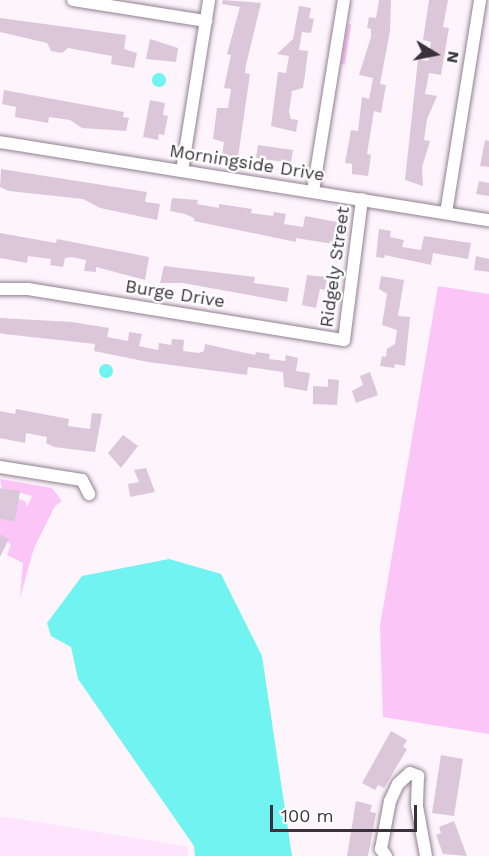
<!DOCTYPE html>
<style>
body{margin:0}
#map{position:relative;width:489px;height:856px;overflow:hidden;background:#fdf4fc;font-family:"Work Sans",sans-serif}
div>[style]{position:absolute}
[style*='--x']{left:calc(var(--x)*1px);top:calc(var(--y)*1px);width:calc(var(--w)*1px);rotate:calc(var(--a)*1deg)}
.built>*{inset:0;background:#ffe4fd}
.green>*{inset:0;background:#fbc5f7}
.water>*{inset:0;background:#70f3f1}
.round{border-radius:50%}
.building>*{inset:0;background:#dcc7da}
.roads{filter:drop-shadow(0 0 2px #927f90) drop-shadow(0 0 2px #927f90)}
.minor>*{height:12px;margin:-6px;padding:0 6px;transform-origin:6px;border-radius:6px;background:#fff}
span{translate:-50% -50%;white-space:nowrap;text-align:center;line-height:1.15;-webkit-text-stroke:4.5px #fff;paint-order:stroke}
.street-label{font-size:18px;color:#3a323a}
.north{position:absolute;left:405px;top:24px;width:60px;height:60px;-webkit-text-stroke:4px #fff;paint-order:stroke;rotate:100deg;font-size:16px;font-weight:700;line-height:24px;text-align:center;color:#3a323a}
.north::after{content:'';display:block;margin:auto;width:21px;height:27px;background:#3a323a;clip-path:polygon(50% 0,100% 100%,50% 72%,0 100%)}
.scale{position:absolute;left:270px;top:805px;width:147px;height:27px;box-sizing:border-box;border:3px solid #3a323a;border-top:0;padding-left:8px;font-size:18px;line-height:21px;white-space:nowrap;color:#3a323a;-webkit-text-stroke:4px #fff;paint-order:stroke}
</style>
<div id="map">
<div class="built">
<div style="clip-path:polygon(0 816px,189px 847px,187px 856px,0 856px)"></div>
</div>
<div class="green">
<div style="clip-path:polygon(351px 24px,351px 25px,345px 65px,341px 63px,348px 25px)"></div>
<div style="clip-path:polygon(438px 286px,489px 294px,489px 734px,383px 717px,380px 626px)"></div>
<div style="clip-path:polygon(0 479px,52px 488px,62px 501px,55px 506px,34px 548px,20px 598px,23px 563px,7px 555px,11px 545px,0 534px,0 519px,15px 522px,18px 499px,25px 501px,27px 507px,32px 496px,2px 488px)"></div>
</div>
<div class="water">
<div class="round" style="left:152px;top:73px;width:14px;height:14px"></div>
<div class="round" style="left:99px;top:364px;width:14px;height:14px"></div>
<div style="clip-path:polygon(169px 559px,221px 574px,262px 656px,292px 856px,195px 856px,194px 846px,78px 679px,71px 647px,51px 636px,47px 623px,82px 576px)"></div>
</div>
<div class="building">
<div style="clip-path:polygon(223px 0,261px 3px,246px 65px,245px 73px,250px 74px,238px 157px,222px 155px,224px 142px,213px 139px,217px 108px,228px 108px,231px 89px,224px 88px,231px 55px,227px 54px,240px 7px,222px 4px)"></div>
<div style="clip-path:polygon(379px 0,391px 0,390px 31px,380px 84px,386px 85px,381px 113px,374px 111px,367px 154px,371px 155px,368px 176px,352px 174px,352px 164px,345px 163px,351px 130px,358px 131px,362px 97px,369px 99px,373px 78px,359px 75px,371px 37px,371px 29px,367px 28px,369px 17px,376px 18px)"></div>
<div style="clip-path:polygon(429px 0,448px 0,443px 27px,449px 28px,441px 75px,429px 73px,425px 94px,437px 96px,427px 119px,424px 140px,430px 141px,422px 167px,423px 186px,405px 180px,418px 59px,428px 61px,431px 42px,423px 40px)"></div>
<div style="clip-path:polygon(299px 6px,311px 8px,309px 18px,314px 19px,311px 33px,302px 32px,299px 50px,308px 51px,305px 75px,303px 88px,292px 91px,289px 112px,291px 119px,298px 120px,296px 132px,271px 126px,278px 72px,286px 73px,289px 56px,277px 54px,293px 39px)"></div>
<div style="clip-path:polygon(0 18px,126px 35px,124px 49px,137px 53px,134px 68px,111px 64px,112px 56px,68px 48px,62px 53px,51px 51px,47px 43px,0 32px)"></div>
<div style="clip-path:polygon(150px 39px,178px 48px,176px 62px,146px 59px)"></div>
<div style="clip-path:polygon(4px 90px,124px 112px,123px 117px,129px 118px,126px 131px,82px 128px,70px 120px,49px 117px,48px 123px,15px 117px,16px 107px,2px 104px)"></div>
<div style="clip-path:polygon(150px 100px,165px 103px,163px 115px,168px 116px,164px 135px,159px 134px,158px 140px,143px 137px)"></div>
<div style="clip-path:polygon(485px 140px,489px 141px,489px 167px,480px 166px)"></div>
<div style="clip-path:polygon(258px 145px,293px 150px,291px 163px,256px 158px)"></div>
<div style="clip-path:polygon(1px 169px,147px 192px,145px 202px,160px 204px,157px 220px,100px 208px,83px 199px,9px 191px,0 187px)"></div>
<div style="clip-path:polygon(479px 181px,489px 183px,489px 196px,476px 194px)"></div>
<div style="clip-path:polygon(172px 198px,198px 200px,197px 204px,219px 208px,219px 204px,252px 209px,251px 213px,273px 216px,274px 212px,286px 214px,284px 224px,303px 227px,305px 216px,337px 222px,333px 244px,296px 238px,296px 242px,194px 221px,194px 218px,185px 214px,170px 211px)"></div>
<div style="clip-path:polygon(379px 229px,391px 231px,390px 237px,404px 240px,402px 247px,421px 250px,424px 236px,471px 243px,468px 259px,433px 253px,431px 265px,385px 255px,384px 258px,376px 257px)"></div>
<div style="clip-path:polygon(0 233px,56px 243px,57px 239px,149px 257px,145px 280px,96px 267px,96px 272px,84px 271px,86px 260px,71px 257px,65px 258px,63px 267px,50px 265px,51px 259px,28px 256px,27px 263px,0 258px)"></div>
<div style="clip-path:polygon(476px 256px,489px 259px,489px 272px,474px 270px)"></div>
<div style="clip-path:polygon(164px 266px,255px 277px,254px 283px,289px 288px,287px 302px,183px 283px,160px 283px)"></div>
<div style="clip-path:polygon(307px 275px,327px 277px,325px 290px,320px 289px,316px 308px,302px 305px)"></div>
<div style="clip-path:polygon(381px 276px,404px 280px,398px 316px,410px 317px,405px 366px,395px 364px,394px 368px,380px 366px,382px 356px,386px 357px,387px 349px,395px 344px,397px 330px,382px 325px,387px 294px,379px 289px)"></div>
<div style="clip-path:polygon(0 318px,72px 322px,109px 328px,107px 337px,128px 341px,129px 332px,142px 334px,139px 346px,158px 350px,159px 343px,171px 345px,172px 339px,184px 340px,183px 351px,199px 353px,204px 351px,205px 344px,255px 355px,256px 352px,270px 354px,269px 359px,285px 361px,286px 355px,298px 358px,296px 371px,310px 373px,307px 391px,284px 387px,283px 372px,248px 367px,247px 375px,148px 362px,94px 351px,95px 344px,4px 334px,0 333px)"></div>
<div style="clip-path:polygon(370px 372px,378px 395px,356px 403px,352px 391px,363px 385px,360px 376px)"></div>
<div style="clip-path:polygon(328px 379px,339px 380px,337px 405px,313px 404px,313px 386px,328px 387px)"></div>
<div style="clip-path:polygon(16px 409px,69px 419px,68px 426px,90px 429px,92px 413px,102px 414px,95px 452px,54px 447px,46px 443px,47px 437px,26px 433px,25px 443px,0 438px,0 411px,15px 414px)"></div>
<div style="clip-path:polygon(123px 435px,138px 446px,121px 468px,108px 453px)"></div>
<div style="clip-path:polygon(146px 468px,155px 492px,130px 497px,128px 484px,139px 482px,134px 470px)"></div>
<div style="clip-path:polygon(0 488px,20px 491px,15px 522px,0 519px)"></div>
<div style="clip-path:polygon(0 534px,9px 539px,0 557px)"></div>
<div style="clip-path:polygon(391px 731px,407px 740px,403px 747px,407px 749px,384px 788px,378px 785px,375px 790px,362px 783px)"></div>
<div style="clip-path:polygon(441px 755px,463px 759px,454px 816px,432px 813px)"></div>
<div style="clip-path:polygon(356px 801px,372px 805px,370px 812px,376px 813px,368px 856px,347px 856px)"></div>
<div style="clip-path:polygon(454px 821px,467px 856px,443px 854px,436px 835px,441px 833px,439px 827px)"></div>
</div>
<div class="roads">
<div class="minor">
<div style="--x:73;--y:0;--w:135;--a:9"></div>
<div style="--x:0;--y:142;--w:495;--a:9.1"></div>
<div style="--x:182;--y:171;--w:173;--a:-81"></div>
<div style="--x:313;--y:191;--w:193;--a:-80.8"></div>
<div style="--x:446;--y:213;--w:216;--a:-80.9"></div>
<div style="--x:0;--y:289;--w:28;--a:0"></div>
<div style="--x:28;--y:289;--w:320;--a:9.2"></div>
<div style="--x:344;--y:340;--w:142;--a:-82.7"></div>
<div style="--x:0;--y:467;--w:83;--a:9"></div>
<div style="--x:82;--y:480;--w:16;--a:63"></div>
<div style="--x:386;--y:856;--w:9;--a:-126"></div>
<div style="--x:381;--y:849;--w:49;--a:-79.4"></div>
<div style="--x:390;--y:801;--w:19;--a:-65"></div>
<div style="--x:398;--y:784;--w:16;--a:-43"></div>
<div style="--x:410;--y:773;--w:9;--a:21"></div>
<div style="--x:418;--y:776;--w:30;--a:92"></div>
<div style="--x:417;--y:806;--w:51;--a:79.8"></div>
</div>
</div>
<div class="street-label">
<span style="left:247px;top:163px;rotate:9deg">Morningside Drive</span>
<span style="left:335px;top:267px;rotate:-82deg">Ridgely Street</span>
<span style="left:175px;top:294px;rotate:9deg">Burge Drive</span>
</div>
<div class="north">N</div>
<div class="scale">100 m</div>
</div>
